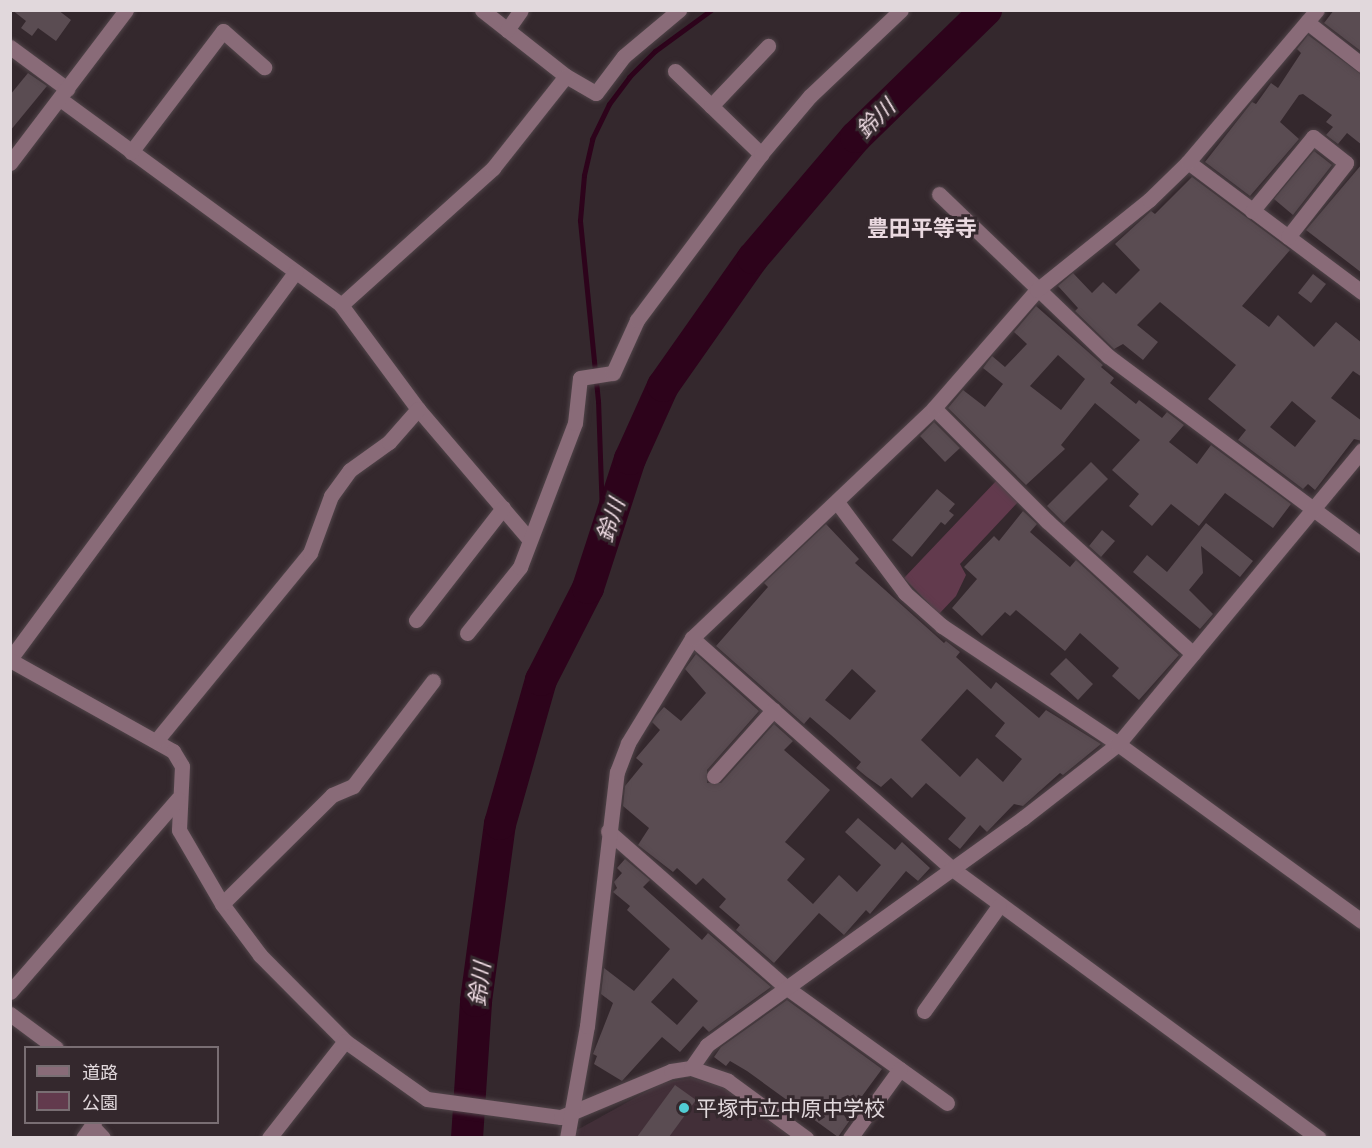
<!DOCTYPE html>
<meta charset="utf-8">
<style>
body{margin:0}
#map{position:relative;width:1372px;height:1148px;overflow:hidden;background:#34282d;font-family:"Golos Text","Noto Sans JP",sans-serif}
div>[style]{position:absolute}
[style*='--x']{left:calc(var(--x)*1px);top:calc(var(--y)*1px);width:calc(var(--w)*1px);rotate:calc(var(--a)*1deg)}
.built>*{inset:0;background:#422f38}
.green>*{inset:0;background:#623a4d}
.stream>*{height:5px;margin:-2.5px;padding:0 2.5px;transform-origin:2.5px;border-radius:2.5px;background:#2d031b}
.river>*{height:32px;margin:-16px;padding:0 16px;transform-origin:16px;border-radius:16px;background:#2d031b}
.building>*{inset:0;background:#5a4c52}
.roads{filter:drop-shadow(0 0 2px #504449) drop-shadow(0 0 2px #504449)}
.minor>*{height:15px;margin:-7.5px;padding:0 7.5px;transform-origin:7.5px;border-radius:7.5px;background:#896b78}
.dots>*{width:16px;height:16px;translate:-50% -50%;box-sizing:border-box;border:3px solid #34282d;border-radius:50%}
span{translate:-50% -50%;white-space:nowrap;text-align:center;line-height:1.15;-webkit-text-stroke:6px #34282d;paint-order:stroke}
.poi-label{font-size:21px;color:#e1d8dc}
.left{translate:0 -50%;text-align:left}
.water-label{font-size:22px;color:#f2dee6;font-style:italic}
.neighbourhood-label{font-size:22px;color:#ead9e0;font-weight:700}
.frame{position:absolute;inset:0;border:12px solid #e1d8dc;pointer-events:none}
.legend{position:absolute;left:24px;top:1046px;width:195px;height:78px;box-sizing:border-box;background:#34282d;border:2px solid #796e73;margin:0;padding:8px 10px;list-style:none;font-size:18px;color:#e1d8dc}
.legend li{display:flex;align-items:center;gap:12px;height:30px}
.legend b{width:30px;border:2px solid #796e73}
</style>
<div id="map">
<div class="built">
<div style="clip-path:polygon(692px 1078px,723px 1087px,792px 1137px,571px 1138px,577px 1130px,662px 1083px)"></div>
</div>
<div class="green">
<div style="clip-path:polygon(997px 480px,1019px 501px,960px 564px,966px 575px,956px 596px,939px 614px,904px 578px)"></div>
</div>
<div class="stream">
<div style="--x:603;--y:543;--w:142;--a:-92"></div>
<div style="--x:598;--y:401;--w:182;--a:-95.7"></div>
<div style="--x:580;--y:220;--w:45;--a:-84.9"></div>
<div style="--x:584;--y:175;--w:37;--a:-77"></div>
<div style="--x:592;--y:139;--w:39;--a:-64"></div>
<div style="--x:609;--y:104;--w:34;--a:-53"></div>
<div style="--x:629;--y:77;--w:37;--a:-45"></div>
<div style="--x:655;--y:51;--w:69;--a:-36.2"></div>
</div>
<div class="river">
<div style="--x:467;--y:1138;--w:137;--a:-86.2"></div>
<div style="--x:476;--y:1001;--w:179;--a:-82.3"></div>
<div style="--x:500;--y:824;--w:150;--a:-74.1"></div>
<div style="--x:541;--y:680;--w:103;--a:-62.9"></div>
<div style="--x:588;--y:588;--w:136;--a:-72"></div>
<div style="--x:630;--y:459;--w:80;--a:-65.7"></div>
<div style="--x:663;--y:386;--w:156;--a:-54.9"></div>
<div style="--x:753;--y:258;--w:159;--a:-49.6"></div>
<div style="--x:856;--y:137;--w:182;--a:-44.3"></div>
</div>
<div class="building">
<div style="clip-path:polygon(12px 10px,58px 10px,71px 20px,56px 41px,38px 28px,32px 36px,21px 28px,26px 21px)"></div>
<div style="clip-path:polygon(1334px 10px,1362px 10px,1362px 52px,1324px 23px)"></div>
<div style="clip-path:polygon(1308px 35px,1362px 75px,1362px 145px,1347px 133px,1338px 144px,1326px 135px,1333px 127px,1326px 122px,1332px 115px,1303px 94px,1299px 95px,1280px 122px,1299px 139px,1250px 196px,1205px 162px,1252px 102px,1256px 104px,1271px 83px,1278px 88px,1301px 53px,1297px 49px)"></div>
<div style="clip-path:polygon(28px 73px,47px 86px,10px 131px,10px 95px)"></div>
<div style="clip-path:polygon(1314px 151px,1332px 165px,1293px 215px,1274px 199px)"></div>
<div style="clip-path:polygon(1362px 164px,1362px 273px,1306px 230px)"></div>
<div style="clip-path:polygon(evenodd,1192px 177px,1290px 250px,1242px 306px,1269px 327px,1278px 315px,1314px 347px,1336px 322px,1362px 343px,1362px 377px,1353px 371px,1331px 398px,1362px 421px,1362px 441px,1354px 439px,1315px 490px,1308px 484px,1303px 489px,1238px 440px,1246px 430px,1208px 399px,1236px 365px,1160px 302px,1137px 325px,1158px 342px,1143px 360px,1123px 344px,1114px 349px,1075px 311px,1078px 308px,1058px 286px,1073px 273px,1092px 293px,1103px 282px,1116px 294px,1140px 270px,1115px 244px,1151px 211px,1155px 214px,1192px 177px,1292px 401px,1316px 421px,1295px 447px,1270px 427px,1292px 401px)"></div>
<div style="clip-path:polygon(1313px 274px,1326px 284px,1311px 303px,1298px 293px)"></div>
<div style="clip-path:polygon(evenodd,1036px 306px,1103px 365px,1101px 367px,1114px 378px,1110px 383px,1136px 404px,1139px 400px,1162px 418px,1167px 412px,1184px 425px,1169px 442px,1197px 464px,1211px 445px,1291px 504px,1273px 528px,1225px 493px,1199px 526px,1171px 504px,1152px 526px,1129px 506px,1139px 494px,1112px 470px,1140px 440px,1095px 403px,1061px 445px,1065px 449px,1026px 485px,948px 408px,963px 390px,985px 407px,1003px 384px,983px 368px,992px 356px,1005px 367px,1027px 344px,1014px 332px,1036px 306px,1058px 355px,1085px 379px,1061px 410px,1030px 386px,1058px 355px)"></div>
<div style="clip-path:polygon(934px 422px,960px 448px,945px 462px,920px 436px)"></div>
<div style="clip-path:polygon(1091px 462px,1108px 479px,1064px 523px,1047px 506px)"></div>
<div style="clip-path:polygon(937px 489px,955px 504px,949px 511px,954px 515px,945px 525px,941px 522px,912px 557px,892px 540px)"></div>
<div style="clip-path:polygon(1023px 511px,1037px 524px,1030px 532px,1070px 567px,1076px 560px,1179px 655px,1139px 700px,1112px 676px,1119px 668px,1080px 633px,1065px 651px,1016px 610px,1010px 616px,1005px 612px,982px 636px,952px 608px,977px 579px,964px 567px,994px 536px,999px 541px)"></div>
<div style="clip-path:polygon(1206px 523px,1253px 561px,1240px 577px,1201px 546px,1203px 573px,1189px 590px,1213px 614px,1200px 629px,1133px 572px,1147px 555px,1167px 572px)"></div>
<div style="clip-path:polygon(evenodd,826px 524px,859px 559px,855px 563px,944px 643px,946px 641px,960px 652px,956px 657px,991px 689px,996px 682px,1039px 718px,1046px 710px,1101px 744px,1063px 775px,1060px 773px,1023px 806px,1014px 804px,987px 832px,980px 825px,960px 849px,948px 839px,966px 818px,926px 783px,912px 798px,891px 778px,881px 787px,867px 777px,856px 768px,861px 762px,831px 735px,810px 717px,804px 724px,716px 646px,768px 587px,764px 583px,826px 524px,852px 669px,876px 691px,850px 720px,825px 700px,852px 669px,826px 524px,967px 689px,1005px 723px,995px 736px,1022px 759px,1003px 782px,977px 758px,960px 777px,921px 740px,967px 689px)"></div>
<div style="clip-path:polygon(1102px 530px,1115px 541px,1101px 557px,1089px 546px)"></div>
<div style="clip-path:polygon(696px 654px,759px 711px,707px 770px,707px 783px,721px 783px,774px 724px,793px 741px,784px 750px,830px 790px,785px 842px,805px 859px,787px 880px,813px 904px,839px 875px,857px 892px,881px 865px,845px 832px,858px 818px,895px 850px,902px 842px,930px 868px,918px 881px,906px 871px,870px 914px,866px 910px,844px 935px,819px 913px,774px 963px,736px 930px,740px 925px,719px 907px,726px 899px,703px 878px,696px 885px,677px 868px,673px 872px,638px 845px,649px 828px,623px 806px,625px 786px,643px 764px,636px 758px,660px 730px,652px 722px,656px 716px,664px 707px,681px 721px,706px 693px,685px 669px)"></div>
<div style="clip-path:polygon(1066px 658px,1093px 684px,1078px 700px,1050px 674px)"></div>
<div style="clip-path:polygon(evenodd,625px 859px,650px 880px,643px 887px,702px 940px,708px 933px,771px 987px,709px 1032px,703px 1026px,680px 1052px,662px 1037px,622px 1081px,594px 1064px,597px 1056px,593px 1054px,613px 1003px,601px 994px,604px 968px,634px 991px,670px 949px,627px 910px,630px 906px,613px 892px,617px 888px,614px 882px,622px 873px,617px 868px,625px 859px,673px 978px,698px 1001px,677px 1025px,651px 1002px,673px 978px)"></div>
<div style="clip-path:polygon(787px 1000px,882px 1069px,846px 1118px,850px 1120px,838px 1137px,747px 1071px,730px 1061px,726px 1066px,714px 1057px,721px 1047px)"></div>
<div style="clip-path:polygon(675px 1085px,696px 1100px,669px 1137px,637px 1137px)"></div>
</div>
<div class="roads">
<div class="minor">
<div style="--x:482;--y:10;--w:107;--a:38.2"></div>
<div style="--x:566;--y:76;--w:34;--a:30"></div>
<div style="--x:596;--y:93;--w:46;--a:-52.9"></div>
<div style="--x:624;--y:56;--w:72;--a:-39.9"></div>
<div style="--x:1307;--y:22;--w:70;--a:38"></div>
<div style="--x:507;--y:30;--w:24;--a:-55"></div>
<div style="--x:10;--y:47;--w:71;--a:36.4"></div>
<div style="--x:675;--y:71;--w:120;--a:44"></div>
<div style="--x:60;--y:99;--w:348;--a:36.2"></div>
<div style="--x:341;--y:305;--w:129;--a:53.5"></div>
<div style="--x:418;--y:409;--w:172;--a:49.5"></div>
<div style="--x:711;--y:106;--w:83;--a:-46.5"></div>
<div style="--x:131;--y:152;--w:152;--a:-52.8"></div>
<div style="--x:223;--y:31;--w:55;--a:41.3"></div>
<div style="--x:1188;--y:162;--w:217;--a:36.8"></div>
<div style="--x:10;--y:163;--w:192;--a:-52.8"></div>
<div style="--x:939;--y:194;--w:234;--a:43.8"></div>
<div style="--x:1108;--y:356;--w:317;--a:36.7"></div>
<div style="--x:1252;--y:211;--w:96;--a:-50.5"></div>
<div style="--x:1313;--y:137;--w:42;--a:38.2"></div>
<div style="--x:1346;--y:163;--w:94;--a:128.1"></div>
<div style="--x:341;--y:305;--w:205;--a:-42"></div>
<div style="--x:493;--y:168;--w:117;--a:-51.6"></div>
<div style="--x:934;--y:408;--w:160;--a:45"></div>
<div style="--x:1047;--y:521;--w:197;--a:42.3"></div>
<div style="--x:837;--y:502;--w:114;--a:53.2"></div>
<div style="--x:905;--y:593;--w:50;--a:41.7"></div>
<div style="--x:942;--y:626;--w:212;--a:33.8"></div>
<div style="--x:1118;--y:744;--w:301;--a:36"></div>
<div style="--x:416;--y:620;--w:142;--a:-52.2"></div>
<div style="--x:467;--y:633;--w:85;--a:-51.2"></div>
<div style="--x:520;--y:567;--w:154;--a:-69.1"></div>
<div style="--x:575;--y:423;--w:45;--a:-83.7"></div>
<div style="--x:580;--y:378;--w:33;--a:-9"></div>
<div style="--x:613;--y:373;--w:58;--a:-65.6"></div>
<div style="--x:637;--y:320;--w:207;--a:-53.2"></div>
<div style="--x:761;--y:154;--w:76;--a:-49.8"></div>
<div style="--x:810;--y:96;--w:125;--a:-43.4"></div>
<div style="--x:692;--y:638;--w:346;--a:41.6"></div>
<div style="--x:951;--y:868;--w:456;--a:36.3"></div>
<div style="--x:10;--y:659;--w:481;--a:-53.6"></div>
<div style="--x:10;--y:660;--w:187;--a:29.2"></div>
<div style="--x:173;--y:751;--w:17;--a:59"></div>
<div style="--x:182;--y:766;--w:64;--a:92.7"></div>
<div style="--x:179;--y:830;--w:86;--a:59.8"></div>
<div style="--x:222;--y:904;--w:64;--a:53.3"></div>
<div style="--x:260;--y:955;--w:121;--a:45.3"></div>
<div style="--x:345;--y:1041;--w:100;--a:35.3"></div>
<div style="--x:427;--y:1099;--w:135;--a:7.7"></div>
<div style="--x:561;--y:1117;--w:119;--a:-22.7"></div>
<div style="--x:671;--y:1071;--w:20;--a:-9"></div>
<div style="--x:691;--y:1068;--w:39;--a:19"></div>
<div style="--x:728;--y:1081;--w:97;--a:36.2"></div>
<div style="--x:156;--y:741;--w:243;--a:-50.7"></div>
<div style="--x:310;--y:553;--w:61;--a:-69.8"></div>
<div style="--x:331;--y:496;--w:32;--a:-54"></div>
<div style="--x:350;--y:470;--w:48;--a:-35.7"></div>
<div style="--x:389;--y:442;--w:44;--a:-48.7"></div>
<div style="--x:714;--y:776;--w:89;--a:-48.2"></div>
<div style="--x:608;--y:831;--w:238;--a:41.3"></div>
<div style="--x:787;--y:988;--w:197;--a:35.7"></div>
<div style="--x:222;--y:904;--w:155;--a:-44.7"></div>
<div style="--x:332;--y:795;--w:23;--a:-23"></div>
<div style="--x:353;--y:786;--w:132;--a:-52.7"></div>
<div style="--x:10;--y:992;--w:256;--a:-49"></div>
<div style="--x:924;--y:1011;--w:129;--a:-54.5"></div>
<div style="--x:10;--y:1014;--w:57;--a:36.5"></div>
<div style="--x:691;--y:1068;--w:28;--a:-55"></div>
<div style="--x:707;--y:1045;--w:389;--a:-35.7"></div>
<div style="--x:1023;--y:818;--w:120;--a:-37.9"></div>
<div style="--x:1118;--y:744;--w:382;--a:-50.3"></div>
<div style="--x:92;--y:1126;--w:16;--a:47"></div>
<div style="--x:83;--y:1138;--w:19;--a:-55"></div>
<div style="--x:269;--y:1138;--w:123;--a:-51.9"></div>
<div style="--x:567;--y:1138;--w:114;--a:-79.9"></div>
<div style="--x:587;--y:1026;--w:256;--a:-83.3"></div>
<div style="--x:617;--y:772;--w:31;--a:-69"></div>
<div style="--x:628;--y:743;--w:123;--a:-58.6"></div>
<div style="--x:692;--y:638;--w:334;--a:-43.5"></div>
<div style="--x:934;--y:408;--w:157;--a:-48.9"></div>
<div style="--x:1037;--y:290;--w:144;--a:-38.8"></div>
<div style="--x:1149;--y:200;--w:54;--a:-44.3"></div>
<div style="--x:1188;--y:162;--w:199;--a:-49.7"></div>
<div style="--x:850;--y:1138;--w:85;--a:-54.1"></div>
</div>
</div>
<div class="dots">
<div style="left:684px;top:1108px;background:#51ccd3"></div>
</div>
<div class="poi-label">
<span class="left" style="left:696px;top:1108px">平塚市立中原中学校</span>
</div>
<div class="water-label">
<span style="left:875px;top:118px;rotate:-45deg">鈴川</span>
<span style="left:610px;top:520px;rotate:-72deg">鈴川</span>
<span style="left:479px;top:984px;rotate:-83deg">鈴川</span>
</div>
<div class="neighbourhood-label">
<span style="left:922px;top:228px">豊田平等寺</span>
</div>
<div class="frame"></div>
<ul class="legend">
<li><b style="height:8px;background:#896b78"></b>道路</li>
<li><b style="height:16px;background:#623a4d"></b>公園</li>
</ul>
</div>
